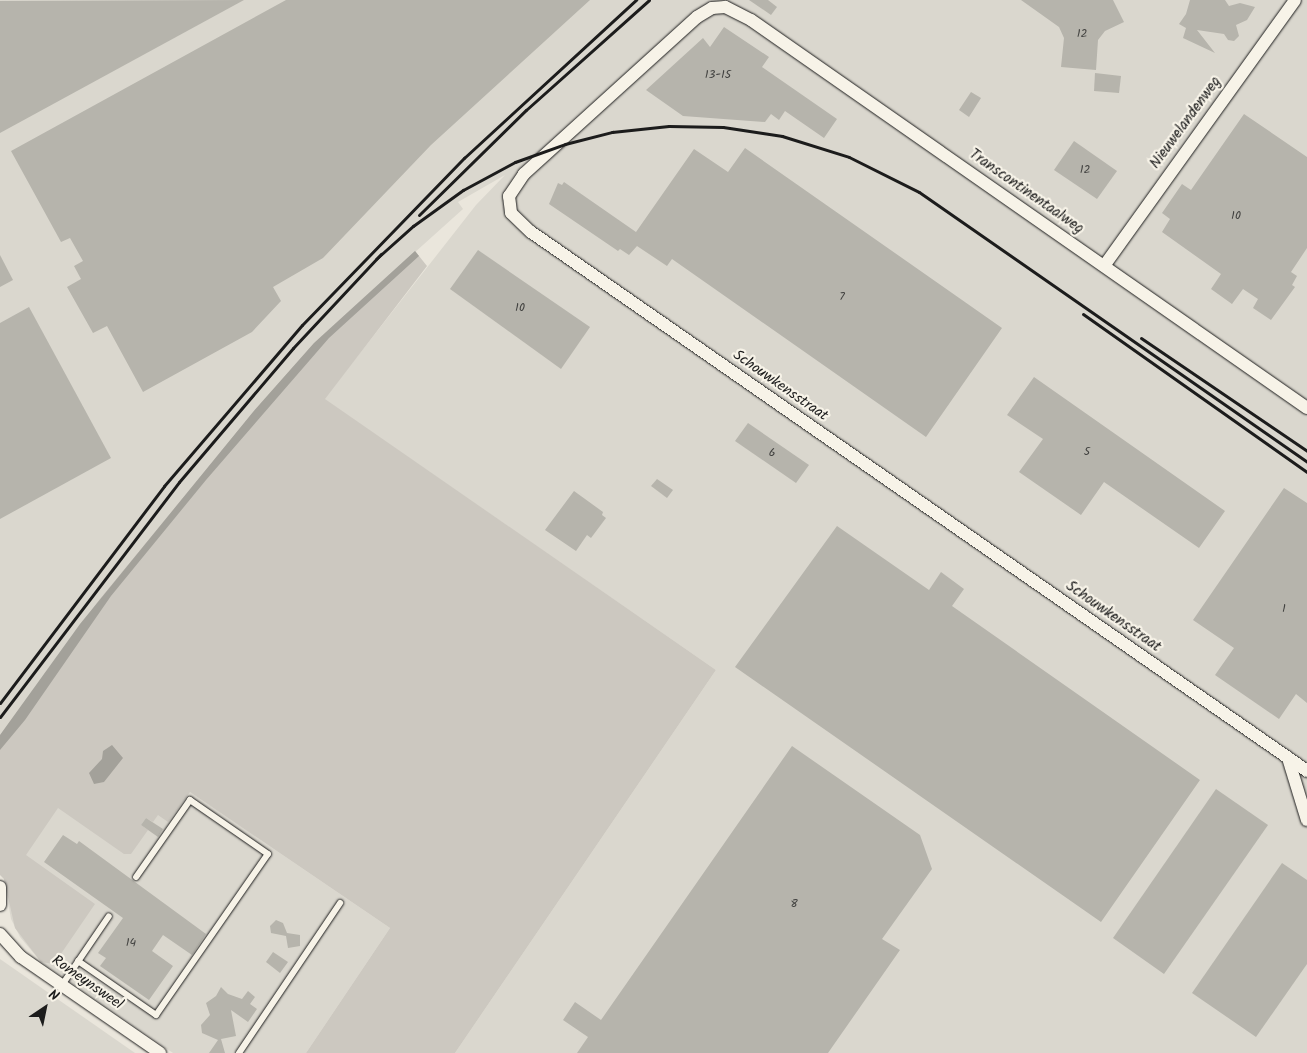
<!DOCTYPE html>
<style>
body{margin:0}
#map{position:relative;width:1307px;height:1053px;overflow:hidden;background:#eae6dc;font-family:Kalam,sans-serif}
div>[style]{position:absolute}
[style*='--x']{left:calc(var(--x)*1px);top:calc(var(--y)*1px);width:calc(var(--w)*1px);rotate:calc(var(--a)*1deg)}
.built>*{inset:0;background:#dad7ce}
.green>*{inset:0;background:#ccc8c0}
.water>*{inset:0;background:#a3a19a}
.building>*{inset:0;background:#b6b4ac}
.roads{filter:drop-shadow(0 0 1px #1c1c1c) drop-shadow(0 0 1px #1c1c1c)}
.service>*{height:6px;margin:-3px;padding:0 3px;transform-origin:3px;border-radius:3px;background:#f7f3e8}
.minor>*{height:12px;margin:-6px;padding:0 6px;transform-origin:6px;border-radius:6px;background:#f7f3e8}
.rail>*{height:3px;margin:-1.5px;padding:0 1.5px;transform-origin:1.5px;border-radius:1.5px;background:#1c1c1c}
span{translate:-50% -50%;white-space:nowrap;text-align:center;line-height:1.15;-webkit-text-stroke:4.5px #f7f3e8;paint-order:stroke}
.number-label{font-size:12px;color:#424240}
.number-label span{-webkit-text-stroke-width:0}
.street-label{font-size:15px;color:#1c1c1c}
.north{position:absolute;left:20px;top:983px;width:50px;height:50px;-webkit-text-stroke:4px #f7f3e8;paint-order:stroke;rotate:34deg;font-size:14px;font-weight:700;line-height:20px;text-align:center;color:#1c1c1c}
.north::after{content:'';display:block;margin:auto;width:18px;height:22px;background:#1c1c1c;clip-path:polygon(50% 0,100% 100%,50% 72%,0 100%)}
</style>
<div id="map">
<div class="built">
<div style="clip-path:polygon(0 0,1307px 0,1307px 1053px,455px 1053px,716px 670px,324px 399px,476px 205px,505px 175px,458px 202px,463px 209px,314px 343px,253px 412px,98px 601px,0 735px)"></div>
<div style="clip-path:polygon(105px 734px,390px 928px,306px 1053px,173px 1053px,41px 962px,20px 937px,11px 919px,4px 879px)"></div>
<div style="clip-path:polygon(0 959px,135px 1053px,0 1053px)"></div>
</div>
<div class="green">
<div style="clip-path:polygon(415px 251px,427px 266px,325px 399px,716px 670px,455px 1053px,306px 1053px,390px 928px,190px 792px,168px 822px,158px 815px,153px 822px,146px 818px,141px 825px,148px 830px,131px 854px,124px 854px,58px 808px,26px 855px,95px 904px,54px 964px,41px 962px,15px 928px,4px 879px,0 875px,0 735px,98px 601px,253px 412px,314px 343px)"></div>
</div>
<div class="water">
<div style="clip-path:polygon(415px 251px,419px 256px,329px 338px,206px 480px,111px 596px,25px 720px,0 750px,0 735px,80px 624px,253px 412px,314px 343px)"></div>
<div style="clip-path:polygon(112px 745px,123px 758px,104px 782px,94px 784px,89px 773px,102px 759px,103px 751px)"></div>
</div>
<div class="building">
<div style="clip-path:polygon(244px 0,0 133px,0 1px)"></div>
<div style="clip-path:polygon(286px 0,590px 0,431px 145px,323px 258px,273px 287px,281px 301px,252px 332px,143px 392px,107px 326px,93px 333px,67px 287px,81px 279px,74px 266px,83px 261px,70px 238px,61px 242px,11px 151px)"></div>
<div style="clip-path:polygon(749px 0,768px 0,777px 7px,771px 15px)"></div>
<div style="clip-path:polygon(1021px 0,1113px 0,1124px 22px,1105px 31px,1098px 40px,1096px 70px,1061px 67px,1064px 38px,1059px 27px)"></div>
<div style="clip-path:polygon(1190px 0,1225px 0,1229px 6px,1240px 3px,1255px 7px,1247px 20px,1236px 25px,1239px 36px,1234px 41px,1228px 40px,1224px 34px,1197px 30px,1215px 53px,1183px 38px,1186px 28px,1179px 24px,1186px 14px)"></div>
<div style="clip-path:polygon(724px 27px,769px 57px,762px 67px,837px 119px,824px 138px,785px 111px,779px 120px,771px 114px,765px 122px,683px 116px,646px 90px,703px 38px,710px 47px)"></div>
<div style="clip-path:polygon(1095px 73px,1121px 76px,1119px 93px,1094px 91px)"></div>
<div style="clip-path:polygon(971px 92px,981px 98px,969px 117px,959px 110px)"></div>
<div style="clip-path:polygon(1244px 114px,1307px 157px,1307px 248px,1291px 272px,1297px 276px,1292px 285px,1295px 287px,1271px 320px,1253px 308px,1258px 299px,1243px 289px,1232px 304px,1211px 289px,1221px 274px,1162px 232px,1170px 219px,1162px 213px,1182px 184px,1191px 190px)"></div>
<div style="clip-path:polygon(1074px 141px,1117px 171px,1097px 199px,1054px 170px)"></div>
<div style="clip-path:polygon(745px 148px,1002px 328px,926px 437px,672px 259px,667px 266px,637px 246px,629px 255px,620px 249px,618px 251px,549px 204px,558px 183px,562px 185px,564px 182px,636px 232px,694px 149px,728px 172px)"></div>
<div style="clip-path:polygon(478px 250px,590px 327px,561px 369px,450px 289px)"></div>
<div style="clip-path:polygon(0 255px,13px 280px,0 287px)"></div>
<div style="clip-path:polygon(29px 307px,111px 458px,0 519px,0 323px)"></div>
<div style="clip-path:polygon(1034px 377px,1225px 511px,1199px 548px,1104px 482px,1081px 515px,1019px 472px,1043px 439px,1007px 415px)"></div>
<div style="clip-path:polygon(748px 423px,809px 465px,796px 483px,735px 441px)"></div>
<div style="clip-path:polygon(657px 479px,673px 490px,667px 498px,651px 486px)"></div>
<div style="clip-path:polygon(1284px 488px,1307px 503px,1307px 703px,1296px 694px,1279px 719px,1215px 675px,1234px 648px,1193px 620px)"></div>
<div style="clip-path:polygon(574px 491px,603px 512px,602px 515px,606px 518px,591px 538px,587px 535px,576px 551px,545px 530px)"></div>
<div style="clip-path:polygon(837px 526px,929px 590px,941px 572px,964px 589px,952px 606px,1200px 780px,1101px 922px,735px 667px)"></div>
<div style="clip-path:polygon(792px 746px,920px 835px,932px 869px,882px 939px,900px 950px,828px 1053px,577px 1053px,588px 1037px,563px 1020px,575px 1002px,601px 1020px)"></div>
<div style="clip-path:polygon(1216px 789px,1268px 825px,1164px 974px,1113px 938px)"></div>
<div style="clip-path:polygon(146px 818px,163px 829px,158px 837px,141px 825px)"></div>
<div style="clip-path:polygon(63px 835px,77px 844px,79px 841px,206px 934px,192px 955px,163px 935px,152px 951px,173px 966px,149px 1000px,100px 966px,106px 958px,98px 953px,123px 918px,44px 862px)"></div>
<div style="clip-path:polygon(1282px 863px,1307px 880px,1307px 964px,1256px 1037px,1192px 993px)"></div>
<div style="clip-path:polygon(276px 920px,283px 923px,287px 933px,300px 935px,300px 946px,288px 948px,286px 936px,271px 933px,270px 926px)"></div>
<div style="clip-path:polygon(273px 952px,288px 962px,280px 973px,266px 962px)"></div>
<div style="clip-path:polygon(221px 987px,228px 994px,242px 999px,248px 991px,255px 997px,250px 1004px,257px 1009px,248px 1022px,231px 1010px,236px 1036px,221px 1039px,225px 1053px,209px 1053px,218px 1040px,202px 1033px,201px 1025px,210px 1015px,206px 1003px,216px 996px)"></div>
</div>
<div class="roads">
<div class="service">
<div style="--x:78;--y:961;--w:95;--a:34.7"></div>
<div style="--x:156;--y:1015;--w:196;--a:-55.2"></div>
<div style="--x:268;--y:854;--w:95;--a:-145.3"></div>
<div style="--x:190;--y:800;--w:94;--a:125"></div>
<div style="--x:62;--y:985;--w:83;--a:-55.7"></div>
<div style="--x:239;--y:1053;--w:181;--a:-56"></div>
</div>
<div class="minor">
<div style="--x:1104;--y:266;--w:327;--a:-54.3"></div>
<div style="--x:1307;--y:408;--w:678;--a:-145.09"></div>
<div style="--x:751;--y:20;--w:29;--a:-153"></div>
<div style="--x:725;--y:7;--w:13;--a:176"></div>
<div style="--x:712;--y:8;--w:17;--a:149"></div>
<div style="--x:697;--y:17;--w:234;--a:137.8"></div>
<div style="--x:524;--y:174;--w:27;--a:124"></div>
<div style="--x:509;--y:196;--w:17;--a:83"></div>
<div style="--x:511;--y:213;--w:28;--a:44"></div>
<div style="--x:531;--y:232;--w:945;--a:34.78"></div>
<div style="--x:1288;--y:758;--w:65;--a:73"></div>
<div style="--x:0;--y:887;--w:18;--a:90"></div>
<div style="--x:0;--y:934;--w:31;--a:48"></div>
<div style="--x:21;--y:957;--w:169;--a:34.6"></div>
</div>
</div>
<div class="rail">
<div style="--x:419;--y:215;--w:150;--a:-44.5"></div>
<div style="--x:526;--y:110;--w:165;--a:-41.8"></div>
<div style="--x:376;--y:259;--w:50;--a:-41.7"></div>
<div style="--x:413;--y:226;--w:62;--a:-35.8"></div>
<div style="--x:463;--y:190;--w:59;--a:-28.3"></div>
<div style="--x:515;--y:162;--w:53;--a:-19.8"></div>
<div style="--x:565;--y:144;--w:49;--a:-14.3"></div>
<div style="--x:612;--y:132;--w:57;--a:-6"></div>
<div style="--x:669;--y:126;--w:54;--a:1.1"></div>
<div style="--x:723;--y:127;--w:60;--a:8.7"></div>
<div style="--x:782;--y:136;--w:70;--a:17.4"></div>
<div style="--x:849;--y:157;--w:78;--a:26.6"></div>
<div style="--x:919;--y:192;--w:473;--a:34.8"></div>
<div style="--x:1083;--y:314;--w:274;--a:35.2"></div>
<div style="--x:1141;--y:338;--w:201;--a:34.2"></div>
<div style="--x:0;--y:703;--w:272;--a:-52.9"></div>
<div style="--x:164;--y:486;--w:212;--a:-49.4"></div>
<div style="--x:302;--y:325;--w:233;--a:-45.9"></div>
<div style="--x:464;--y:158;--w:234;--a:-42.6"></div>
<div style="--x:0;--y:717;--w:295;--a:-52.7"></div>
<div style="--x:179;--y:482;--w:176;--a:-49.6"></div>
<div style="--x:293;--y:348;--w:129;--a:-46.9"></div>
</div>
<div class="number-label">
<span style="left:1082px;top:34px">12</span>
<span style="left:718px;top:75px">13-15</span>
<span style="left:1085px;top:170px">12</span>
<span style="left:1236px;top:216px">10</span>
<span style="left:842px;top:297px">7</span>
<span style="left:520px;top:308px">10</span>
<span style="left:1087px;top:452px">5</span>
<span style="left:772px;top:453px">6</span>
<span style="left:1284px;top:609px">1</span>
<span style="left:794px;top:904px">8</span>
<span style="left:131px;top:943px">14</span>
</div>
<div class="street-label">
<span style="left:1186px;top:123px;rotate:-54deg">Nieuwelandenweg</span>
<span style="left:1026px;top:192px;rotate:35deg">Transcontinentaalweg</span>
<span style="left:780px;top:386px;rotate:35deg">Schouwkensstraat</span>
<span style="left:1113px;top:617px;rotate:35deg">Schouwkensstraat</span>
<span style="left:87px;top:983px;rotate:35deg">Romeynsweel</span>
</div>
<div class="north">N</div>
</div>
